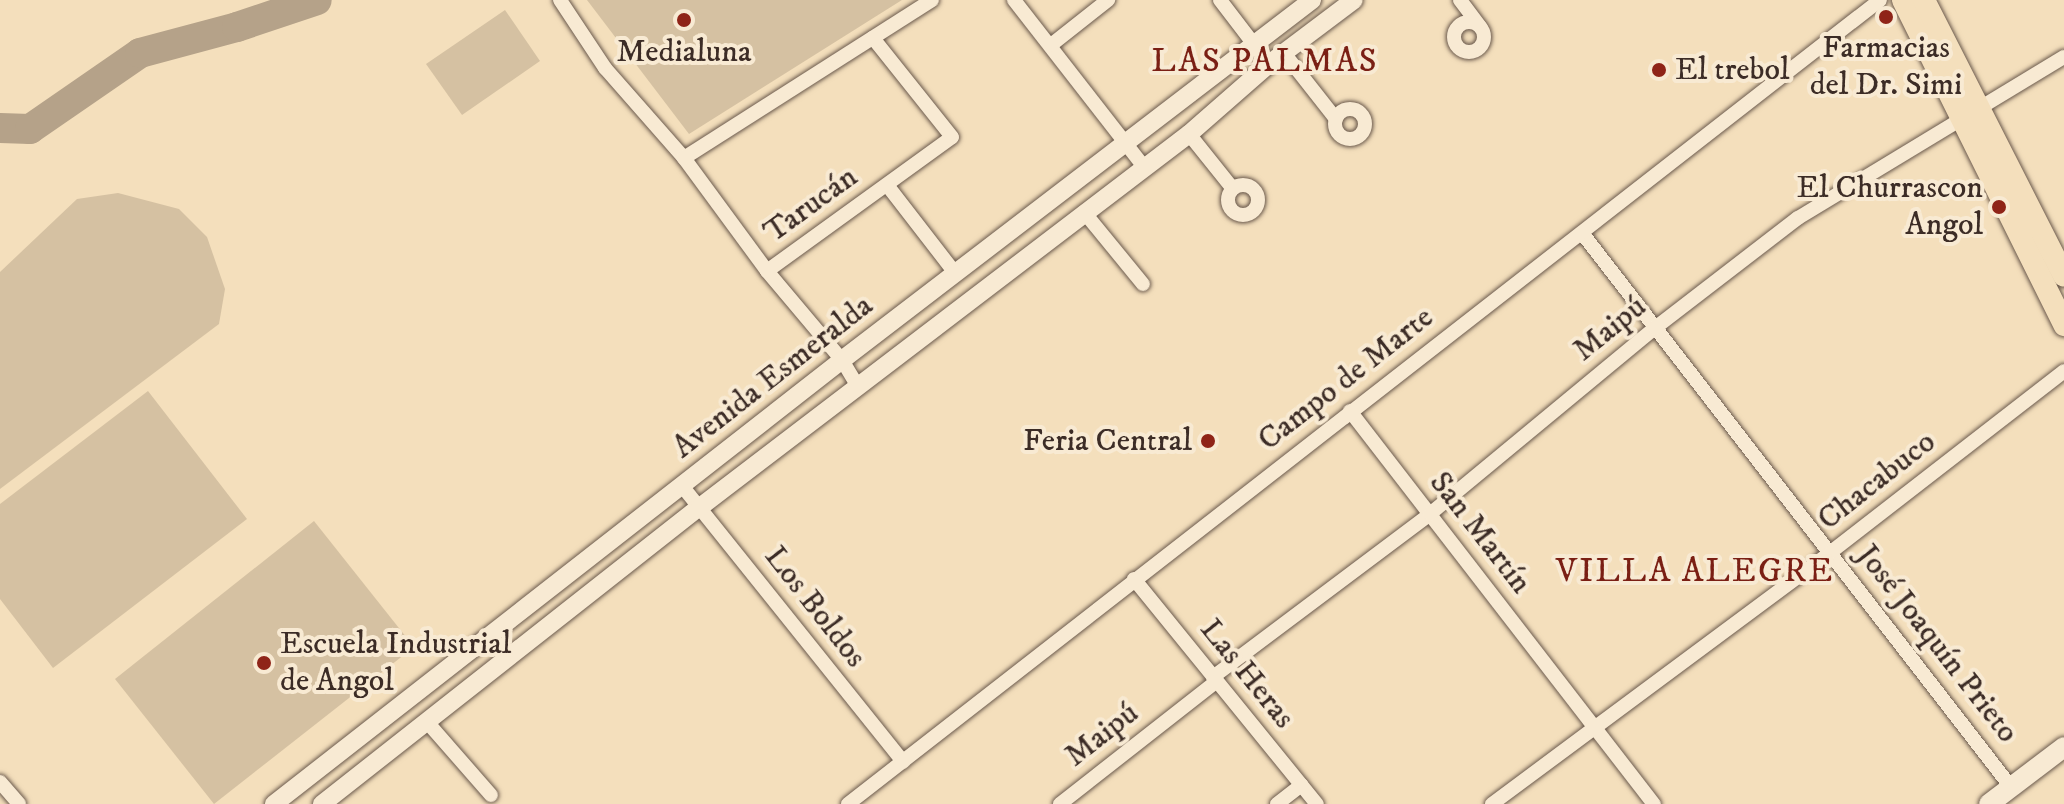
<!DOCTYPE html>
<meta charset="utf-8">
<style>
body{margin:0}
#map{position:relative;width:2064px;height:804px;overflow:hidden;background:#f4dfbc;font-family:"IM FELL DW Pica",serif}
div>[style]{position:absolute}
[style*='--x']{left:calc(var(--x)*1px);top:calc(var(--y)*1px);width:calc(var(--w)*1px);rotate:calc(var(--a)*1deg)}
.green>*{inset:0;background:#d5c1a2}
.river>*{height:30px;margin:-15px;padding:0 15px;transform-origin:15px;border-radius:15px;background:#b5a289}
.roads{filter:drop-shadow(0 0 2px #6a594c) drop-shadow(0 0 2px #6a594c)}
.minor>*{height:14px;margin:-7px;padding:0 7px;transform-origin:7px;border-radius:7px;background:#f8ead3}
.minor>.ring{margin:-7px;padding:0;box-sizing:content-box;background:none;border:14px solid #f8ead3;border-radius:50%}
.tertiary>*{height:18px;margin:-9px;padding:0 9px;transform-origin:9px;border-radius:9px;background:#f8ead3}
.secondary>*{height:20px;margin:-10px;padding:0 10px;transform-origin:10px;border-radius:10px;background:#f8ead3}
.primary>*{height:22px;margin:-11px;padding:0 11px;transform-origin:11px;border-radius:11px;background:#f4dfbc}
.dots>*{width:22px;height:22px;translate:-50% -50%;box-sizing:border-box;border:4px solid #f8ead3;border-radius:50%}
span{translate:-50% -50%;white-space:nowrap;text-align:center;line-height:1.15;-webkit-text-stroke:8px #f8ead3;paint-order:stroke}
.poi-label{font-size:32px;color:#3c2c26}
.left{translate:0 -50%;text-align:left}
.right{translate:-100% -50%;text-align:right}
.street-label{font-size:32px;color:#3c2c26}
.neighbourhood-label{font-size:34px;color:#7a1f14;letter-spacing:2px}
</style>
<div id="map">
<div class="green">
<div style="clip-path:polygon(587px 0,902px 0,689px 134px)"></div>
<div style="clip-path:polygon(505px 10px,540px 61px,462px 115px,426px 64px)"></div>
<div style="clip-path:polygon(118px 193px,179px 209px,207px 237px,225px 289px,219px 324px,0 489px,0 272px,77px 199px)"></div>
<div style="clip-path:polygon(148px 391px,247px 519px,53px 668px,0 599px,0 504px)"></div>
<div style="clip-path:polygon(314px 521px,414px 647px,214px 804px,115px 679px)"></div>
</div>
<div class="river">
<div style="--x:0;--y:128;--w:30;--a:2"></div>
<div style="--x:30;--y:129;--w:134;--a:-34.6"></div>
<div style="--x:140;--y:53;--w:100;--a:-15"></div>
<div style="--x:237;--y:27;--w:84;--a:-18.6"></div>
</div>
<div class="roads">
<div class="minor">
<div style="--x:560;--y:0;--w:82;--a:56.5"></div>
<div style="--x:605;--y:68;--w:120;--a:48.7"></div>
<div style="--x:684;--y:158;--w:140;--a:53.7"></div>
<div style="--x:767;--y:271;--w:116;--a:49.9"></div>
<div style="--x:842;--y:360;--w:31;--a:59"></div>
<div style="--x:1014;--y:0;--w:212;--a:52.1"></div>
<div style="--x:1220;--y:0;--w:81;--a:52.6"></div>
<div style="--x:1460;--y:0;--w:34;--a:53"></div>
<div class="ring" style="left:1454px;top:22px;width:16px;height:16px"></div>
<div style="--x:1051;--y:45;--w:73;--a:-38.3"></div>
<div style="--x:1284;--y:53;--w:84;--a:51.8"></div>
<div class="ring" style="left:1335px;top:109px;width:16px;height:16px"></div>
<div style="--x:1189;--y:134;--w:70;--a:51.3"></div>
<div style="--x:684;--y:158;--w:294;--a:-32.5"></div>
<div class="ring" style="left:1228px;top:185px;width:16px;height:16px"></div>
<div style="--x:887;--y:185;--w:111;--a:52.3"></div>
<div style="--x:1084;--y:212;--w:93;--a:50.7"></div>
<div style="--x:1582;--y:233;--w:701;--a:52.25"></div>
<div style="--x:767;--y:271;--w:228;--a:-35.9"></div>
<div style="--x:952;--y:137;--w:127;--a:-128.6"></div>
<div style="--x:1350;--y:411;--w:497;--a:52.3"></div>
<div style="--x:683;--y:487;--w:352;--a:51.3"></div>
<div style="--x:1134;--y:579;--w:290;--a:50.9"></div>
<div style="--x:1213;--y:677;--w:271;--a:-36.9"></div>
<div style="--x:1430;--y:514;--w:292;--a:-39.6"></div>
<div style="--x:1655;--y:328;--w:180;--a:-37.6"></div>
<div style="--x:1798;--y:218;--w:311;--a:-31.2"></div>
<div style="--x:427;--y:722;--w:97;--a:48.8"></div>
<div style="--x:0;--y:782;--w:29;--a:49"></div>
<div style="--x:848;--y:804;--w:1308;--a:-37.92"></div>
<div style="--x:1060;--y:804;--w:199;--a:-38.1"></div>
<div style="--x:1277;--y:804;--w:31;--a:-38"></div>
<div style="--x:1492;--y:804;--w:422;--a:-36.6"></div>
<div style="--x:1831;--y:552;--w:295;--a:-37.8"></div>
</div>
<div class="tertiary">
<div style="--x:274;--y:804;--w:721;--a:-38.01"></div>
<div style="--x:842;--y:360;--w:592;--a:-37.45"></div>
<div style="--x:322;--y:804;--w:481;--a:-38.2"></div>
<div style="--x:700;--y:507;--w:615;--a:-37.34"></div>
<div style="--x:1189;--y:134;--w:106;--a:-41.2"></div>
<div style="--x:1269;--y:64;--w:106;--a:-37"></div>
</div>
<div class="secondary">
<div style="--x:1989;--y:804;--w:94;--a:-37.2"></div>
</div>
<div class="primary">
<div style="--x:1903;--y:0;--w:363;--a:63.6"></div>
<div style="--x:1924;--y:0;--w:309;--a:63.1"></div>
</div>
</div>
<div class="dots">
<div style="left:1886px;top:17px;background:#8f2418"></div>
<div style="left:684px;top:20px;background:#8f2418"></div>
<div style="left:1659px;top:70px;background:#8f2418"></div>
<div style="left:1999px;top:207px;background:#8f2418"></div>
<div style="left:1208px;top:441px;background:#8f2418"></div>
<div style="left:264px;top:663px;background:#8f2418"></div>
</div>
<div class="poi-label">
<span style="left:1886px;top:67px">Farmacias<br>del Dr. Simi</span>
<span style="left:684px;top:52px">Medialuna</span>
<span class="left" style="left:1675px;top:70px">El trebol</span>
<span class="right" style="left:1983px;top:207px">El Churrascon<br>Angol</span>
<span class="right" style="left:1192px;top:441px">Feria Central</span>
<span class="left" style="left:280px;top:663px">Escuela Industrial<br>de Angol</span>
</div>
<div class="street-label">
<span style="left:811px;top:205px;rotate:-36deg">Tarucán</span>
<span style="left:1610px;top:329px;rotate:-39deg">Maipú</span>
<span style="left:773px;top:377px;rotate:-38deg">Avenida Esmeralda</span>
<span style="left:1346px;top:379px;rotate:-38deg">Campo de Marte</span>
<span style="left:1877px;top:481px;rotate:-38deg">Chacabuco</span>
<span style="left:1480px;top:533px;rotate:52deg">San Martín</span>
<span style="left:815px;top:607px;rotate:52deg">Los Boldos</span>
<span style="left:1937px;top:644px;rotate:52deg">José Joaquín Prieto</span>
<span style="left:1247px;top:674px;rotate:51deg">Las Heras</span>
<span style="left:1102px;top:735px;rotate:-38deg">Maipú</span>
</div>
<div class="neighbourhood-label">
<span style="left:1265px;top:62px">LAS PALMAS</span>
<span style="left:1695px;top:572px">VILLA ALEGRE</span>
</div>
</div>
